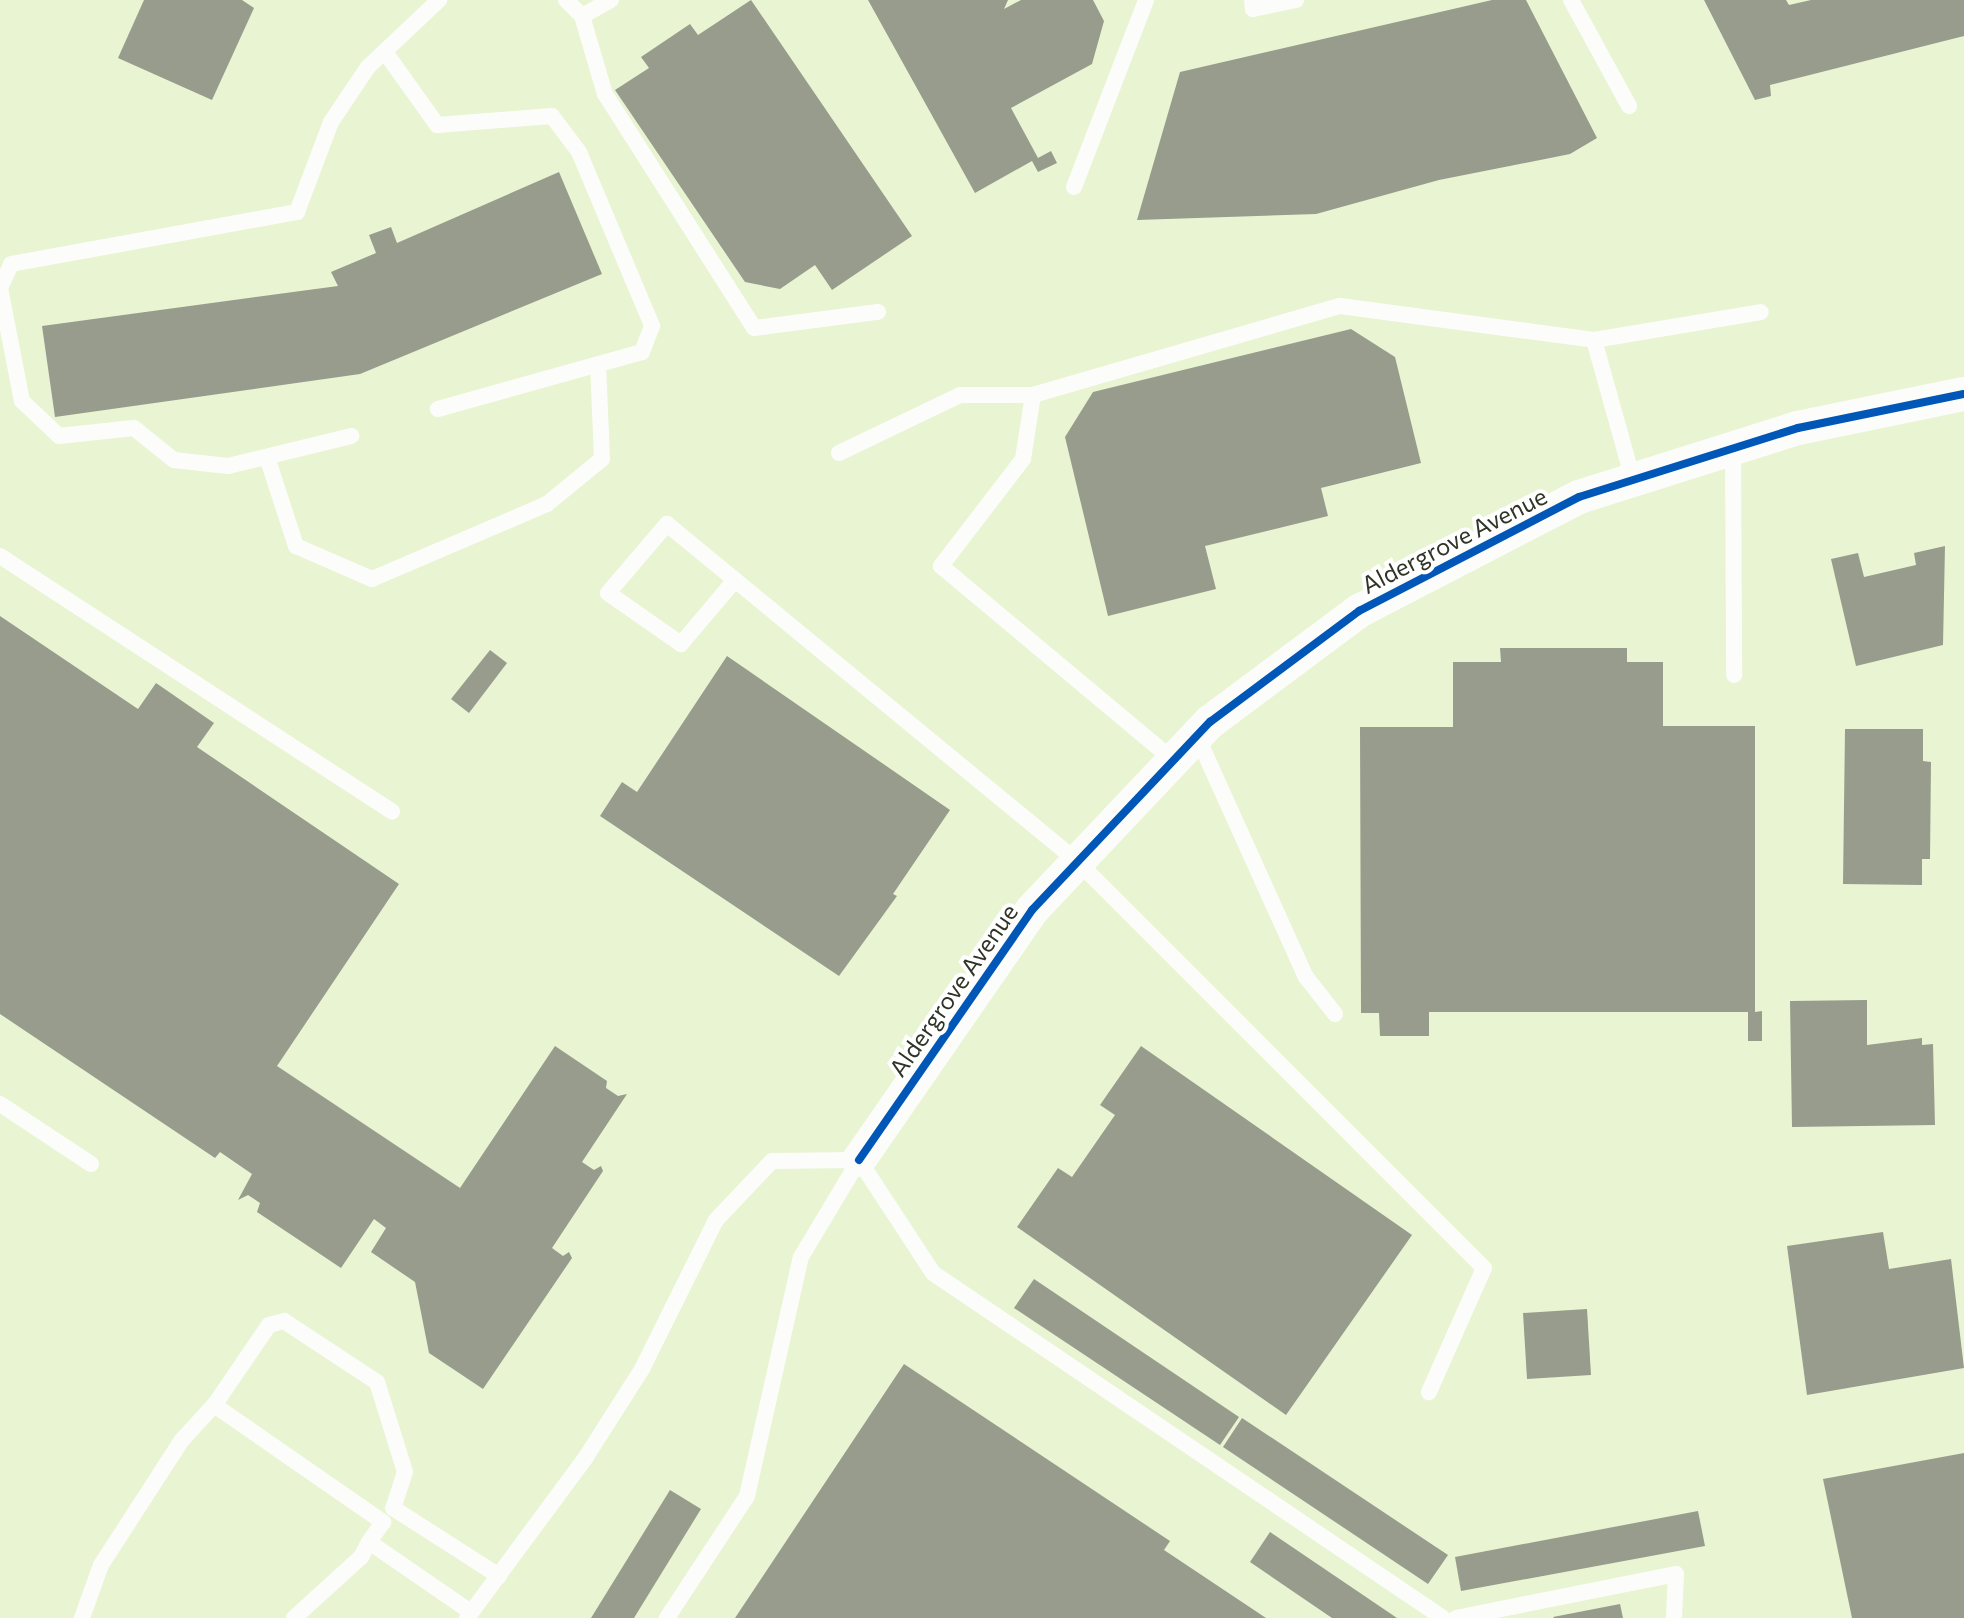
<!DOCTYPE html>
<style>
body{margin:0}
#map{position:relative;width:1964px;height:1618px;overflow:hidden;background:#ecf3df;font-family:Commissioner,sans-serif}
div>[style]{position:absolute}
[style*='--x']{left:calc(var(--x)*1px);top:calc(var(--y)*1px);width:calc(var(--w)*1px);rotate:calc(var(--a)*1deg)}
.built>*{inset:0;background:#e9f4d2}
.building>*{inset:0;background:#979c8c}
.lane>*{height:16px;margin:-8px;padding:0 8px;transform-origin:8px;border-radius:8px;background:#fcfdfa}
.street>*{height:34px;margin:-17px;padding:0 17px;transform-origin:17px;border-radius:17px;background:#fcfdfa}
.cycleway>*{height:8px;margin:-4px;padding:0 4px;transform-origin:4px;border-radius:4px;background:#0057b8}
span{translate:-50% -50%;white-space:nowrap;text-align:center;line-height:1.15;-webkit-text-stroke:8px #fff;paint-order:stroke}
.street-label{font-size:24px;color:#303426}
</style>
<div id="map">
<div class="built">
<div style="clip-path:polygon(0 0,1964px 0,1964px 1618px,0 1618px)"></div>
</div>
<div class="building">
<div style="clip-path:polygon(144px 0,242px 0,254px 8px,212px 100px,118px 58px)"></div>
<div style="clip-path:polygon(751px 0,912px 236px,832px 290px,815px 265px,780px 289px,745px 282px,615px 90px,649px 68px,641px 57px,690px 24px,698px 35px)"></div>
<div style="clip-path:polygon(868px 0,1008px 0,1004px 9px,1021px 0,1093px 0,1104px 21px,1092px 64px,1011px 108px,1038px 158px,1051px 151px,1057px 163px,1038px 172px,1032px 161px,975px 193px)"></div>
<div style="clip-path:polygon(1492px 0,1526px 0,1597px 138px,1570px 154px,1439px 180px,1316px 214px,1137px 220px,1180px 72px)"></div>
<div style="clip-path:polygon(1704px 0,1786px 0,1789px 5px,1811px 0,1964px 0,1964px 36px,1770px 85px,1771px 96px,1755px 100px)"></div>
<div style="clip-path:polygon(559px 172px,602px 274px,360px 374px,55px 417px,42px 326px,338px 286px,331px 272px,376px 253px,369px 235px,391px 227px,397px 243px)"></div>
<div style="clip-path:polygon(1351px 329px,1395px 357px,1421px 463px,1321px 488px,1328px 516px,1205px 546px,1216px 589px,1108px 616px,1065px 437px,1093px 392px)"></div>
<div style="clip-path:polygon(1945px 546px,1943px 645px,1856px 666px,1831px 559px,1858px 553px,1864px 577px,1916px 565px,1914px 553px)"></div>
<div style="clip-path:polygon(0 616px,138px 709px,156px 683px,214px 723px,197px 747px,399px 884px,277px 1066px,460px 1188px,555px 1046px,607px 1081px,606px 1088px,618px 1096px,627px 1094px,582px 1162px,594px 1170px,601px 1166px,603px 1171px,552px 1248px,563px 1256px,569px 1252px,572px 1258px,483px 1389px,429px 1353px,415px 1282px,371px 1252px,386px 1228px,374px 1219px,341px 1268px,257px 1212px,260px 1203px,248px 1195px,238px 1200px,252px 1174px,220px 1152px,215px 1158px,0 1014px)"></div>
<div style="clip-path:polygon(1500px 648px,1627px 648px,1627px 662px,1663px 662px,1663px 726px,1755px 726px,1755px 1012px,1762px 1011px,1762px 1041px,1748px 1041px,1748px 1012px,1429px 1012px,1429px 1036px,1380px 1036px,1379px 1013px,1361px 1013px,1360px 727px,1453px 727px,1453px 662px,1501px 662px)"></div>
<div style="clip-path:polygon(490px 650px,507px 663px,469px 713px,451px 699px)"></div>
<div style="clip-path:polygon(727px 656px,950px 810px,893px 894px,897px 896px,839px 976px,600px 816px,622px 782px,637px 792px)"></div>
<div style="clip-path:polygon(1845px 729px,1923px 729px,1923px 761px,1931px 762px,1930px 859px,1922px 859px,1922px 885px,1843px 884px)"></div>
<div style="clip-path:polygon(1867px 1000px,1867px 1045px,1922px 1038px,1922px 1045px,1933px 1044px,1935px 1125px,1792px 1127px,1790px 1001px)"></div>
<div style="clip-path:polygon(1141px 1046px,1412px 1235px,1286px 1415px,1017px 1227px,1058px 1168px,1072px 1177px,1115px 1115px,1100px 1105px)"></div>
<div style="clip-path:polygon(1883px 1232px,1889px 1269px,1951px 1259px,1964px 1368px,1807px 1395px,1787px 1246px)"></div>
<div style="clip-path:polygon(1034px 1279px,1239px 1417px,1220px 1445px,1014px 1308px)"></div>
<div style="clip-path:polygon(1587px 1309px,1591px 1375px,1527px 1379px,1523px 1313px)"></div>
<div style="clip-path:polygon(904px 1364px,1170px 1541px,1164px 1550px,1266px 1618px,735px 1618px)"></div>
<div style="clip-path:polygon(1242px 1418px,1448px 1555px,1428px 1584px,1223px 1447px)"></div>
<div style="clip-path:polygon(1964px 1453px,1964px 1618px,1852px 1618px,1823px 1479px)"></div>
<div style="clip-path:polygon(670px 1490px,701px 1509px,634px 1618px,591px 1618px)"></div>
<div style="clip-path:polygon(1698px 1511px,1705px 1546px,1461px 1591px,1455px 1557px)"></div>
<div style="clip-path:polygon(1270px 1532px,1397px 1618px,1332px 1618px,1250px 1562px)"></div>
<div style="clip-path:polygon(1620px 1604px,1623px 1618px,1554px 1618px,1553px 1617px)"></div>
</div>
<div class="lane">
<div style="--x:566;--y:0;--w:23;--a:45"></div>
<div style="--x:582;--y:16;--w:81;--a:73.6"></div>
<div style="--x:605;--y:94;--w:277;--a:57.5"></div>
<div style="--x:754;--y:328;--w:125;--a:-7.4"></div>
<div style="--x:1252;--y:0;--w:9;--a:84"></div>
<div style="--x:1253;--y:9;--w:44;--a:-11.8"></div>
<div style="--x:1571;--y:0;--w:121;--a:61.3"></div>
<div style="--x:582;--y:16;--w:33;--a:-29"></div>
<div style="--x:385;--y:52;--w:90;--a:54.5"></div>
<div style="--x:437;--y:125;--w:115;--a:-4.5"></div>
<div style="--x:552;--y:116;--w:45;--a:53.1"></div>
<div style="--x:579;--y:152;--w:189;--a:67.2"></div>
<div style="--x:652;--y:326;--w:28;--a:111"></div>
<div style="--x:642;--y:352;--w:212;--a:164.4"></div>
<div style="--x:1074;--y:187;--w:200;--a:-68.9"></div>
<div style="--x:0;--y:288;--w:26;--a:-65"></div>
<div style="--x:11;--y:264;--w:291;--a:-10.3"></div>
<div style="--x:297;--y:212;--w:96;--a:-69.3"></div>
<div style="--x:331;--y:122;--w:66;--a:-56.1"></div>
<div style="--x:368;--y:67;--w:98;--a:-43.3"></div>
<div style="--x:0;--y:288;--w:115;--a:79"></div>
<div style="--x:22;--y:401;--w:51;--a:43.4"></div>
<div style="--x:59;--y:436;--w:75;--a:-6.1"></div>
<div style="--x:134;--y:428;--w:51;--a:38.7"></div>
<div style="--x:174;--y:460;--w:54;--a:6.3"></div>
<div style="--x:228;--y:466;--w:127;--a:-13.7"></div>
<div style="--x:1594;--y:340;--w:145;--a:74.4"></div>
<div style="--x:1033;--y:395;--w:65;--a:98.9"></div>
<div style="--x:1023;--y:459;--w:135;--a:127.5"></div>
<div style="--x:941;--y:566;--w:304;--a:39.9"></div>
<div style="--x:1733;--y:449;--w:226;--a:89.7"></div>
<div style="--x:839;--y:453;--w:134;--a:-25.6"></div>
<div style="--x:960;--y:395;--w:73;--a:0"></div>
<div style="--x:1033;--y:395;--w:320;--a:-16.2"></div>
<div style="--x:1340;--y:306;--w:256;--a:7.6"></div>
<div style="--x:1594;--y:340;--w:169;--a:-9.5"></div>
<div style="--x:267;--y:457;--w:94;--a:72"></div>
<div style="--x:296;--y:546;--w:83;--a:23.5"></div>
<div style="--x:372;--y:579;--w:190;--a:-23.2"></div>
<div style="--x:547;--y:504;--w:71;--a:-39.3"></div>
<div style="--x:602;--y:459;--w:95;--a:-92.4"></div>
<div style="--x:0;--y:556;--w:468;--a:33.1"></div>
<div style="--x:735;--y:580;--w:84;--a:130.2"></div>
<div style="--x:681;--y:644;--w:89;--a:-145.1"></div>
<div style="--x:608;--y:593;--w:91;--a:-49.5"></div>
<div style="--x:667;--y:524;--w:532;--a:39.43"></div>
<div style="--x:1078;--y:862;--w:574;--a:45"></div>
<div style="--x:1484;--y:1268;--w:136;--a:113.9"></div>
<div style="--x:1197;--y:736;--w:265;--a:65.7"></div>
<div style="--x:1306;--y:977;--w:47;--a:51.9"></div>
<div style="--x:0;--y:1104;--w:109;--a:33.4"></div>
<div style="--x:859;--y:1160;--w:135;--a:56.8"></div>
<div style="--x:933;--y:1273;--w:616;--a:34.08"></div>
<div style="--x:213;--y:1407;--w:99;--a:-55.7"></div>
<div style="--x:269;--y:1325;--w:16;--a:-15"></div>
<div style="--x:284;--y:1321;--w:111;--a:33.3"></div>
<div style="--x:377;--y:1382;--w:94;--a:72.7"></div>
<div style="--x:405;--y:1472;--w:38;--a:108"></div>
<div style="--x:393;--y:1508;--w:126;--a:32.7"></div>
<div style="--x:82;--y:1618;--w:56;--a:-70.3"></div>
<div style="--x:101;--y:1565;--w:149;--a:-57.1"></div>
<div style="--x:182;--y:1440;--w:47;--a:-47.6"></div>
<div style="--x:214;--y:1405;--w:206;--a:34.7"></div>
<div style="--x:383;--y:1522;--w:24;--a:125"></div>
<div style="--x:294;--y:1618;--w:91;--a:-42.3"></div>
<div style="--x:361;--y:1557;--w:17;--a:-62"></div>
<div style="--x:369;--y:1542;--w:124;--a:34.5"></div>
<div style="--x:467;--y:1618;--w:200;--a:-53.5"></div>
<div style="--x:586;--y:1457;--w:104;--a:-57.5"></div>
<div style="--x:642;--y:1369;--w:166;--a:-63.6"></div>
<div style="--x:716;--y:1220;--w:81;--a:-46.5"></div>
<div style="--x:772;--y:1161;--w:87;--a:-0.7"></div>
<div style="--x:667;--y:1618;--w:146;--a:-56.7"></div>
<div style="--x:747;--y:1496;--w:245;--a:-77.3"></div>
<div style="--x:801;--y:1257;--w:113;--a:-59.1"></div>
<div style="--x:1456;--y:1618;--w:224;--a:-11.3"></div>
<div style="--x:1676;--y:1574;--w:44;--a:92.6"></div>
</div>
<div class="street">
<div style="--x:859;--y:1160;--w:304;--a:-55.3"></div>
<div style="--x:1032;--y:910;--w:259;--a:-46.6"></div>
<div style="--x:1210;--y:722;--w:186;--a:-36.7"></div>
<div style="--x:1359;--y:611;--w:248;--a:-27.4"></div>
<div style="--x:1579;--y:497;--w:230;--a:-17.5"></div>
<div style="--x:1798;--y:428;--w:169;--a:-11.6"></div>
</div>
<div class="cycleway">
<div style="--x:859;--y:1160;--w:304;--a:-55.3"></div>
<div style="--x:1032;--y:910;--w:259;--a:-46.6"></div>
<div style="--x:1210;--y:722;--w:186;--a:-36.7"></div>
<div style="--x:1359;--y:611;--w:248;--a:-27.4"></div>
<div style="--x:1579;--y:497;--w:230;--a:-17.5"></div>
<div style="--x:1798;--y:428;--w:169;--a:-11.6"></div>
</div>
<div class="street-label">
<span style="left:1454px;top:540px;rotate:-27deg">Aldergrove Avenue</span>
<span style="left:953px;top:990px;rotate:-55deg">Aldergrove Avenue</span>
</div>
</div>
